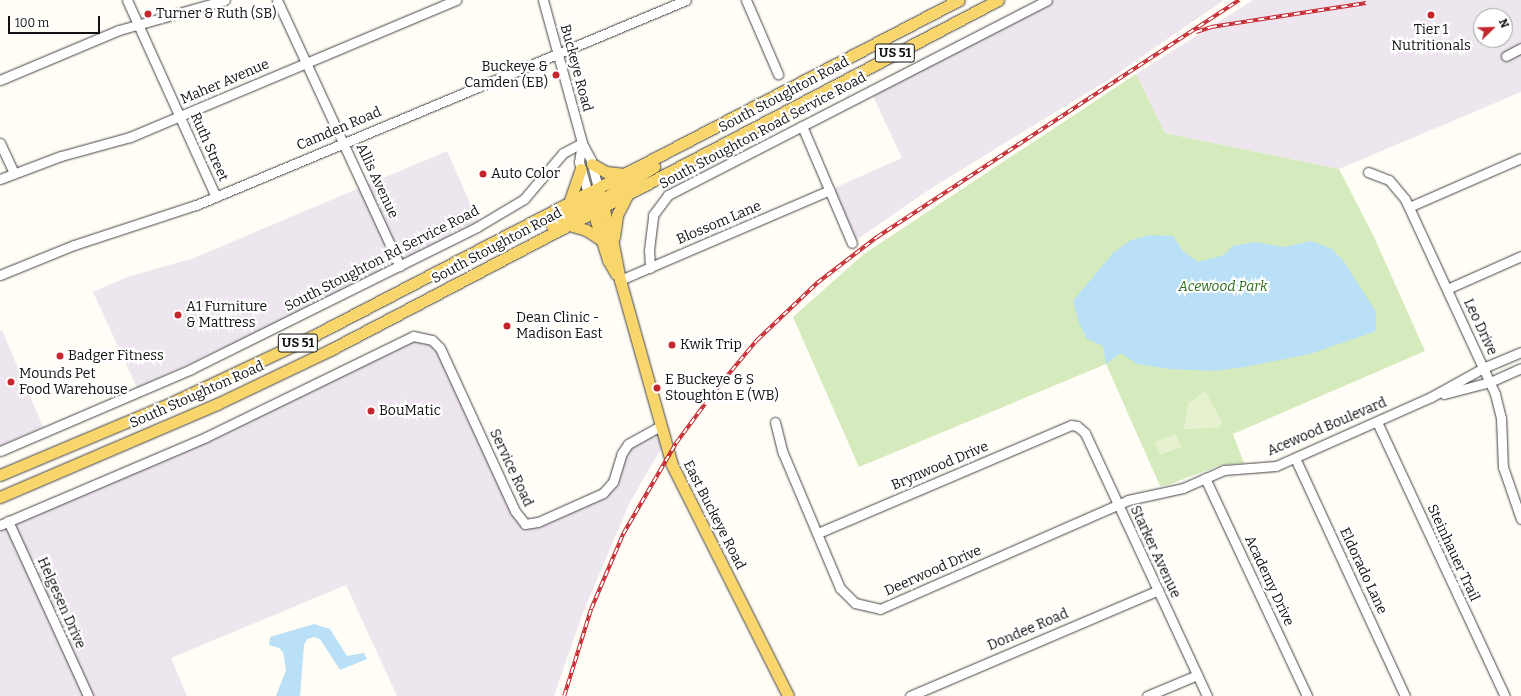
<!DOCTYPE html>
<style>
body{margin:0}
#map{position:relative;width:1521px;height:696px;overflow:hidden;background:#fffdf5;font-family:Bitter,serif}
div>[style]{position:absolute}
[style*='--x']{left:calc(var(--x)*1px);top:calc(var(--y)*1px);width:calc(var(--w)*1px);rotate:calc(var(--a)*1deg)}
.industrial>*{inset:0;background:#eee6ef}
.green>*{inset:0;background:#d5ebbd}
.pitch>*{inset:0;background:#e6f2cf}
.water>*{inset:0;background:#b9e0f7}
.roads{filter:drop-shadow(0 0 1px #444) drop-shadow(0 0 1px #444)}
.minor>*{height:9px;margin:-4.5px;padding:0 4.5px;transform-origin:4.5px;border-radius:4.5px;background:#fff}
.major>*{height:11px;margin:-5.5px;padding:0 5.5px;transform-origin:5.5px;border-radius:5.5px;background:#f9d66b}
.rail>*{height:3.5px;margin-top:-1.75px;transform-origin:0;background:repeating-linear-gradient(90deg,#fff 0 6px,#c4262e 0 12px);box-sizing:border-box;border-block:1px solid #c4262e}
.dots>*{width:11px;height:11px;translate:-50% -50%;box-sizing:border-box;border:2px solid #fff;border-radius:50%}
span{translate:-50% -50%;white-space:nowrap;text-align:center;line-height:1.15;-webkit-text-stroke:4px #fff;paint-order:stroke}
.shield-label span{padding:1px 3px;background:#fff;border:1px solid;border-radius:3px;-webkit-text-stroke-width:0}
.shield-label{font-size:13px;color:#111;font-weight:700}
.poi-label{font-size:14px;color:#111}
.left{translate:0 -50%;text-align:left}
.right{translate:-100% -50%;text-align:right}
.street-label{font-size:14px;color:#111}
.park-label{font-size:14px;color:#2f6b1f;font-style:italic}
.north{position:absolute;left:1473px;top:8px;width:40px;height:40px;box-sizing:border-box;background:#fff;border:1px solid #a0a0a0;border-radius:50%;rotate:67deg;font-size:11px;font-weight:700;line-height:16px;text-align:center;color:#111}
.north::after{content:'';display:block;margin:auto;width:14px;height:18px;background:#c4262e;clip-path:polygon(50% 0,100% 100%,50% 72%,0 100%)}
.scale{position:absolute;left:8px;top:16px;width:92px;height:18px;box-sizing:border-box;border:2px solid #111;border-top:0;padding-left:5px;font-size:12px;line-height:14px;white-space:nowrap;color:#111;-webkit-text-stroke:3px #fff;paint-order:stroke}
</style>
<div id="map">
<div class="industrial">
<div style="clip-path:polygon(1047px 0,1224px 0,1108px 80px,930px 189px,852px 243px,830px 190px,902px 158px,870px 90px)"></div>
<div style="clip-path:polygon(evenodd,1253px 0,1521px 0,1521px 92px,1339px 169px,1165px 133px,1136px 74px,1253px 0,1481px 16px,1505px 16px,1505px 40px,1481px 40px,1481px 16px)"></div>
<div style="clip-path:polygon(447px 151px,478px 221px,280px 322px,137px 388px,93px 292px,127px 277px,194px 258px)"></div>
<div style="clip-path:polygon(2px 330px,43px 427px,0 446px,0 331px)"></div>
<div style="clip-path:polygon(407px 339px,432px 340px,525px 524px,603px 493px,622px 453px,659px 427px,665px 442px,630px 502px,582px 615px,554px 696px,397px 696px,346px 585px,171px 658px,187px 696px,0 696px,0 525px,89px 487px)"></div>
</div>
<div class="green">
<div style="clip-path:polygon(1136px 74px,1165px 133px,1339px 169px,1374px 237px,1425px 351px,1233px 434px,1244px 463px,1221px 465px,1168px 485px,1160px 486px,1106px 364px,859px 467px,793px 317px,864px 254px)"></div>
</div>
<div class="pitch">
<div style="clip-path:polygon(1205px 391px,1222px 422px,1218px 428px,1184px 429px,1188px 404px)"></div>
<div style="clip-path:polygon(1176px 434px,1181px 447px,1160px 455px,1155px 442px)"></div>
</div>
<div class="water">
<div style="clip-path:polygon(1150px 235px,1173px 236px,1183px 251px,1198px 262px,1224px 255px,1233px 246px,1254px 242px,1284px 247px,1311px 241px,1332px 249px,1345px 263px,1376px 312px,1376px 331px,1310px 354px,1245px 367px,1214px 371px,1170px 369px,1137px 364px,1121px 353px,1106px 364px,1103px 346px,1087px 339px,1079px 323px,1073px 301px,1113px 253px,1131px 240px)"></div>
<div style="clip-path:polygon(314px 624px,330px 629px,347px 656px,364px 653px,367px 659px,340px 670px,320px 639px,314px 637px,307px 639px,304px 645px,300px 696px,276px 696px,286px 670px,283px 652px,279px 648px,269px 645px,270px 637px)"></div>
</div>
<div class="roads">
<div class="minor">
<div style="--x:127;--y:0;--w:216;--a:65.7"></div>
<div style="--x:277;--y:0;--w:293;--a:65.2"></div>
<div style="--x:543;--y:0;--w:148;--a:74.7"></div>
<div style="--x:582;--y:143;--w:19;--a:62"></div>
<div style="--x:591;--y:160;--w:29;--a:76"></div>
<div style="--x:746;--y:0;--w:81;--a:66.6"></div>
<div style="--x:1506;--y:56;--w:17;--a:-28"></div>
<div style="--x:0;--y:80;--w:129;--a:-22.8"></div>
<div style="--x:119;--y:30;--w:110;--a:-15.8"></div>
<div style="--x:802;--y:126;--w:127;--a:66.9"></div>
<div style="--x:0;--y:143;--w:33;--a:65"></div>
<div style="--x:582;--y:143;--w:19;--a:99"></div>
<div style="--x:579;--y:162;--w:32;--a:74"></div>
<div style="--x:1368;--y:172;--w:22;--a:21"></div>
<div style="--x:1389;--y:180;--w:25;--a:50"></div>
<div style="--x:1405;--y:199;--w:215;--a:65.2"></div>
<div style="--x:1495;--y:394;--w:25;--a:76"></div>
<div style="--x:1501;--y:418;--w:49;--a:87.7"></div>
<div style="--x:1503;--y:467;--w:55;--a:70.9"></div>
<div style="--x:0;--y:179;--w:65;--a:-20.7"></div>
<div style="--x:61;--y:156;--w:72;--a:-15.4"></div>
<div style="--x:130;--y:137;--w:354;--a:-22.8"></div>
<div style="--x:1409;--y:207;--w:122;--a:-23.6"></div>
<div style="--x:650;--y:268;--w:18;--a:-93"></div>
<div style="--x:649;--y:250;--w:35;--a:-83"></div>
<div style="--x:653;--y:215;--w:25;--a:-53"></div>
<div style="--x:668;--y:195;--w:426;--a:-27.2"></div>
<div style="--x:0;--y:275;--w:80;--a:-22.1"></div>
<div style="--x:74;--y:245;--w:128;--a:-18.2"></div>
<div style="--x:196;--y:205;--w:531;--a:-22.7"></div>
<div style="--x:620;--y:280;--w:228;--a:-23.2"></div>
<div style="--x:1447;--y:289;--w:81;--a:-24"></div>
<div style="--x:1444;--y:394;--w:48;--a:-14.6"></div>
<div style="--x:1490;--y:382;--w:34;--a:-24"></div>
<div style="--x:775;--y:422;--w:32;--a:76"></div>
<div style="--x:783;--y:453;--w:147;--a:67.1"></div>
<div style="--x:840;--y:588;--w:21;--a:45"></div>
<div style="--x:855;--y:603;--w:26;--a:13"></div>
<div style="--x:880;--y:609;--w:271;--a:-23.7"></div>
<div style="--x:1128;--y:500;--w:56;--a:-12.3"></div>
<div style="--x:1183;--y:488;--w:45;--a:-23.7"></div>
<div style="--x:1224;--y:470;--w:52;--a:-4.4"></div>
<div style="--x:1276;--y:466;--w:170;--a:-24"></div>
<div style="--x:1431;--y:397;--w:60;--a:-29.1"></div>
<div style="--x:1483;--y:368;--w:41;--a:-22.8"></div>
<div style="--x:1377;--y:422;--w:302;--a:65"></div>
<div style="--x:0;--y:451;--w:208;--a:-23.2"></div>
<div style="--x:191;--y:369;--w:319;--a:-26.4"></div>
<div style="--x:477;--y:227;--w:55;--a:-30.8"></div>
<div style="--x:524;--y:199;--w:60;--a:-49.7"></div>
<div style="--x:563;--y:153;--w:21;--a:-28"></div>
<div style="--x:1295;--y:458;--w:262;--a:65.2"></div>
<div style="--x:1205;--y:478;--w:241;--a:64.9"></div>
<div style="--x:8;--y:521;--w:192;--a:65.4"></div>
<div style="--x:0;--y:525;--w:224;--a:-23.1"></div>
<div style="--x:206;--y:437;--w:230;--a:-26"></div>
<div style="--x:413;--y:336;--w:19;--a:12"></div>
<div style="--x:432;--y:340;--w:11;--a:45"></div>
<div style="--x:440;--y:348;--w:179;--a:65.3"></div>
<div style="--x:515;--y:511;--w:16;--a:52"></div>
<div style="--x:525;--y:524;--w:13;--a:-9"></div>
<div style="--x:538;--y:522;--w:71;--a:-24"></div>
<div style="--x:603;--y:493;--w:15;--a:-48"></div>
<div style="--x:613;--y:482;--w:30;--a:-73"></div>
<div style="--x:622;--y:453;--w:11;--a:-56"></div>
<div style="--x:628;--y:444;--w:35;--a:-29"></div>
<div style="--x:818;--y:533;--w:275;--a:-23.1"></div>
<div style="--x:1071;--y:425;--w:6;--a:9"></div>
<div style="--x:1077;--y:426;--w:11;--a:41"></div>
<div style="--x:1085;--y:433;--w:290;--a:65.1"></div>
<div style="--x:910;--y:696;--w:270;--a:-23.1"></div>
<div style="--x:1147;--y:696;--w:54;--a:-22.8"></div>
</div>
<div class="major">
<div style="--x:592;--y:164;--w:16;--a:30"></div>
<div style="--x:606;--y:172;--w:19;--a:6"></div>
<div style="--x:598;--y:188;--w:58;--a:75"></div>
<div style="--x:613;--y:244;--w:37;--a:79"></div>
<div style="--x:620;--y:280;--w:192;--a:74.3"></div>
<div style="--x:672;--y:465;--w:258;--a:63.3"></div>
<div style="--x:569;--y:203;--w:36;--a:-71"></div>
<div style="--x:598;--y:204;--w:21;--a:-39"></div>
<div style="--x:614;--y:191;--w:47;--a:-31"></div>
<div style="--x:591;--y:205;--w:58;--a:72.8"></div>
<div style="--x:608;--y:260;--w:16;--a:60"></div>
<div style="--x:569;--y:225;--w:18;--a:16"></div>
<div style="--x:586;--y:230;--w:17;--a:33"></div>
<div style="--x:552;--y:226;--w:42;--a:-33.3"></div>
<div style="--x:587;--y:203;--w:16;--a:-52"></div>
<div style="--x:614;--y:237;--w:22;--a:-82"></div>
<div style="--x:617;--y:215;--w:22;--a:-63"></div>
<div style="--x:0;--y:475;--w:186;--a:-22.8"></div>
<div style="--x:171;--y:403;--w:155;--a:-25.2"></div>
<div style="--x:311;--y:337;--w:730;--a:-27.48"></div>
<div style="--x:0;--y:497;--w:236;--a:-23.2"></div>
<div style="--x:217;--y:404;--w:125;--a:-25.5"></div>
<div style="--x:330;--y:350;--w:754;--a:-27.65"></div>
</div>
</div>
<div class="rail">
<div style="--x:1196;--y:32;--w:16;--a:-18"></div>
<div style="--x:1211;--y:27;--w:157;--a:-8.8"></div>
<div style="--x:564;--y:696;--w:91;--a:-72.8"></div>
<div style="--x:591;--y:609;--w:82;--a:-66.9"></div>
<div style="--x:623;--y:534;--w:105;--a:-59.8"></div>
<div style="--x:676;--y:443;--w:67;--a:-53.5"></div>
<div style="--x:716;--y:389;--w:64;--a:-50.1"></div>
<div style="--x:757;--y:340;--w:83;--a:-43.5"></div>
<div style="--x:817;--y:283;--w:76;--a:-37.5"></div>
<div style="--x:877;--y:237;--w:433;--a:-33.2"></div>
</div>
<div class="dots">
<div style="left:148px;top:14px;background:#c4262e"></div>
<div style="left:1431px;top:15px;background:#c4262e"></div>
<div style="left:556px;top:75px;background:#c4262e"></div>
<div style="left:483px;top:174px;background:#c4262e"></div>
<div style="left:178px;top:315px;background:#c4262e"></div>
<div style="left:507px;top:326px;background:#c4262e"></div>
<div style="left:672px;top:345px;background:#c4262e"></div>
<div style="left:60px;top:356px;background:#c4262e"></div>
<div style="left:11px;top:382px;background:#c4262e"></div>
<div style="left:657px;top:388px;background:#c4262e"></div>
<div style="left:371px;top:411px;background:#c4262e"></div>
</div>
<div class="shield-label">
<span style="left:895px;top:53px">US 51</span>
<span style="left:298px;top:343px">US 51</span>
</div>
<div class="poi-label">
<span class="left" style="left:156px;top:14px">Turner &amp; Ruth (SB)</span>
<span style="left:1431px;top:38px">Tier 1<br>Nutritionals</span>
<span class="right" style="left:548px;top:75px">Buckeye &amp;<br>Camden (EB)</span>
<span class="left" style="left:491px;top:174px">Auto Color</span>
<span class="left" style="left:186px;top:315px">A1 Furniture<br>&amp; Mattress</span>
<span class="left" style="left:516px;top:326px">Dean Clinic -<br>Madison East</span>
<span class="left" style="left:680px;top:345px">Kwik Trip</span>
<span class="left" style="left:68px;top:356px">Badger Fitness</span>
<span class="left" style="left:19px;top:382px">Mounds Pet<br>Food Warehouse</span>
<span class="left" style="left:665px;top:388px">E Buckeye &amp; S<br>Stoughton E (WB)</span>
<span class="left" style="left:379px;top:411px">BouMatic</span>
</div>
<div class="street-label">
<span style="left:576px;top:68px;rotate:75deg">Buckeye Road</span>
<span style="left:225px;top:82px;rotate:-23deg">Maher Avenue</span>
<span style="left:784px;top:95px;rotate:-28deg">South Stoughton Road</span>
<span style="left:339px;top:129px;rotate:-23deg">Camden Road</span>
<span style="left:763px;top:131px;rotate:-28deg">South Stoughton Road Service Road</span>
<span style="left:209px;top:147px;rotate:66deg">Ruth Street</span>
<span style="left:377px;top:181px;rotate:65deg">Allis Avenue</span>
<span style="left:719px;top:223px;rotate:-23deg">Blossom Lane</span>
<span style="left:497px;top:246px;rotate:-28deg">South Stoughton Road</span>
<span style="left:382px;top:259px;rotate:-27deg">South Stoughton Rd Service Road</span>
<span style="left:1480px;top:327px;rotate:65deg">Leo Drive</span>
<span style="left:197px;top:395px;rotate:-24deg">South Stoughton Road</span>
<span style="left:1327px;top:427px;rotate:-23deg">Acewood Boulevard</span>
<span style="left:940px;top:466px;rotate:-23deg">Brynwood Drive</span>
<span style="left:511px;top:468px;rotate:65deg">Service Road</span>
<span style="left:714px;top:515px;rotate:63deg">East Buckeye Road</span>
<span style="left:1155px;top:552px;rotate:65deg">Starker Avenue</span>
<span style="left:1453px;top:553px;rotate:65deg">Steinhauer Trail</span>
<span style="left:933px;top:571px;rotate:-24deg">Deerwood Drive</span>
<span style="left:1363px;top:571px;rotate:65deg">Eldorado Lane</span>
<span style="left:1269px;top:581px;rotate:65deg">Academy Drive</span>
<span style="left:61px;top:603px;rotate:66deg">Helgesen Drive</span>
<span style="left:1028px;top:630px;rotate:-23deg">Dondee Road</span>
</div>
<div class="park-label">
<span style="left:1223px;top:287px">Acewood Park</span>
</div>
<div class="north">N</div>
<div class="scale">100 m</div>
</div>
